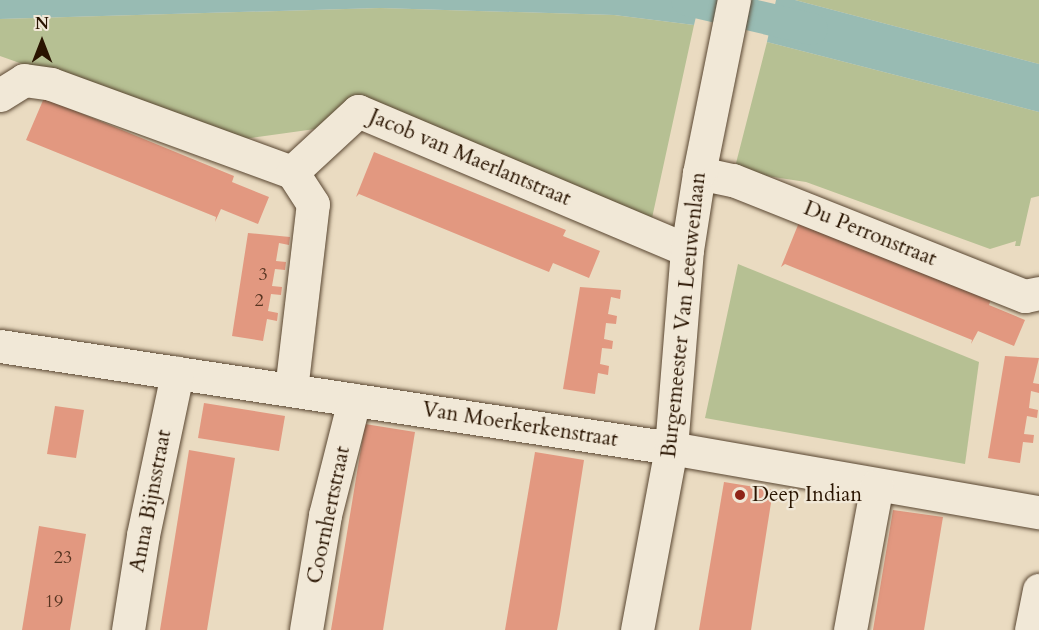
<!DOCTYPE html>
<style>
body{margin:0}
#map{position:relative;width:1039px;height:630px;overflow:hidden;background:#eadbc1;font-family:Cardo,serif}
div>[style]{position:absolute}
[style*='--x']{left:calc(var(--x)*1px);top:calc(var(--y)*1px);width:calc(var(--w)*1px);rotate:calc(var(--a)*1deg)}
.green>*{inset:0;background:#b6c093}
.water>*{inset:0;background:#98bbb3}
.canal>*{height:32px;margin:-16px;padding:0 16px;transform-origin:16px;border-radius:16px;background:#98bbb3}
.building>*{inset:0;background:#e29880}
.roads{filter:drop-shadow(0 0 2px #594631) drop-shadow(0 0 2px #594631)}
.minor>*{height:33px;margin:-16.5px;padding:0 16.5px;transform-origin:16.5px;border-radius:16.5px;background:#f1e8d7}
.tertiary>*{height:33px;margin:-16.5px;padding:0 16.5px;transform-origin:16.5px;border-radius:16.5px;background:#f1e8d7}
.dots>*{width:16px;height:16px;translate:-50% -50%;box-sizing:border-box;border:3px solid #f1e8d7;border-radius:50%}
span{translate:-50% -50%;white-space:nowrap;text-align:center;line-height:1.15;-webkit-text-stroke:4.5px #f1e8d7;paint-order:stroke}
.number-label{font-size:18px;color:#573521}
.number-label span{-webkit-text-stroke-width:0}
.street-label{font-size:21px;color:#291401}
.poi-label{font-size:21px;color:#291401}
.left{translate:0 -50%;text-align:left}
.north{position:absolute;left:12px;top:12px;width:60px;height:60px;-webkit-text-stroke:4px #f1e8d7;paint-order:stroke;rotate:0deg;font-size:16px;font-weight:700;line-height:24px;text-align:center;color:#291401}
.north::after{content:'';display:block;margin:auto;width:21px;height:27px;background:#291401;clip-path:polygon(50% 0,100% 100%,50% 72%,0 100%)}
</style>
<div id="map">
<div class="green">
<div style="clip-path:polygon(795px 0,1039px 0,1039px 64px)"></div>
<div style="clip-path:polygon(380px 8px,614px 15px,694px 25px,647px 241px,351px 124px,237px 140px,0 56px,0 19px)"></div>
<div style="clip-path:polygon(767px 42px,1039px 112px,1039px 196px,1031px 198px,1020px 246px,1015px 246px,1016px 241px,990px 249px,806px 182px,734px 171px)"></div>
<div style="clip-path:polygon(738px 264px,979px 362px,965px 464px,705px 418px)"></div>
</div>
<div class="water">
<div style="clip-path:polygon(0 0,700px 0,694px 25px,614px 15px,380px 8px,0 19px)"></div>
<div style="clip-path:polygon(776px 0,795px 0,1039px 64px,1039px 112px,767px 42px)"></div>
</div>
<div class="canal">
<div style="--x:687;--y:0;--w:128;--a:13.1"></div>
</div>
<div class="building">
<div style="clip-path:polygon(44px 98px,234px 176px,232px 182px,269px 197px,258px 224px,221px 209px,215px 222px,216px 217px,26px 140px)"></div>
<div style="clip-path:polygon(374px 152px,566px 230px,563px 236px,600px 251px,589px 278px,553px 263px,549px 272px,359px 194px,356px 197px)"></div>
<div style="clip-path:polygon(800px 220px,991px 299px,989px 305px,1025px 320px,1014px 346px,978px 331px,971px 344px,972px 340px,785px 264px,781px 267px)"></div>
<div style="clip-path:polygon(248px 233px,290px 237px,289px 245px,279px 243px,276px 261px,286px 262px,285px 270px,275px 269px,272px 286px,282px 287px,281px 295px,271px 294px,268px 311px,278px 313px,277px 321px,267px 319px,263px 341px,232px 336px)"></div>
<div style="clip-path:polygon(580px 287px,621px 290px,620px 299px,611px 297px,608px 314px,617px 316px,616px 324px,606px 323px,604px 339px,613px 341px,612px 349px,602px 348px,600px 364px,609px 366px,608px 375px,598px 373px,595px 394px,563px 389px)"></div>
<div style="clip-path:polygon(1005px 356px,1039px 358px,1033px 383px,1039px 384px,1039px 393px,1031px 391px,1029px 408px,1038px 410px,1037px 418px,1027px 416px,1024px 434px,1034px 435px,1033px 443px,1023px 442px,1020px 463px,988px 458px)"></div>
<div style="clip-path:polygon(204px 403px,285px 416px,279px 451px,198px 438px)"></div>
<div style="clip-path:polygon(55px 406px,84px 410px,76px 458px,47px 454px)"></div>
<div style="clip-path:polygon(365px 424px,415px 432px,383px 630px,331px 630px)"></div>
<div style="clip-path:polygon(189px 450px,235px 458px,207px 630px,160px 630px)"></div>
<div style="clip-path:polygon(535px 452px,584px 460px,560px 614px,557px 630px,505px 630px)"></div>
<div style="clip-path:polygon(724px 482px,773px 490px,751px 630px,699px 630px)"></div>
<div style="clip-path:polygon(893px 510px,943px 517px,924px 630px,873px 630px)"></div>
<div style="clip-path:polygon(39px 526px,86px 534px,70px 630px,22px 630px)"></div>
</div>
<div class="roads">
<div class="minor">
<div style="--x:0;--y:95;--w:28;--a:-32"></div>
<div style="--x:24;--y:80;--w:27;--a:8"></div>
<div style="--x:51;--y:84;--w:257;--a:20.1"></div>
<div style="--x:292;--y:172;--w:90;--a:-42.7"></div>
<div style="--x:358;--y:111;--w:357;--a:22.9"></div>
<div style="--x:699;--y:173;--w:35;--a:12"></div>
<div style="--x:733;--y:180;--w:314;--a:21.7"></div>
<div style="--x:1025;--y:296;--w:14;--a:-12"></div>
<div style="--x:0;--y:346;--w:679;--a:8.64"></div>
<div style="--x:671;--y:448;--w:374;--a:9.9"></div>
<div style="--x:291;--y:390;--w:187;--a:-83.3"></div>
<div style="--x:313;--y:204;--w:38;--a:-123"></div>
<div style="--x:128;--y:630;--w:96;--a:-81"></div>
<div style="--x:143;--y:535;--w:166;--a:-78.1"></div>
<div style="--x:306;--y:630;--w:117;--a:-80.6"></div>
<div style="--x:325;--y:515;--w:119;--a:-75.8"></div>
<div style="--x:850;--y:630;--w:147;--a:-79.5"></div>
<div style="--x:1031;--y:630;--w:41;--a:-78.7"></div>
</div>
<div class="tertiary">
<div style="--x:637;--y:630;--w:185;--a:-79.4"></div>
<div style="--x:671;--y:448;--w:199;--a:-85.4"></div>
<div style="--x:687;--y:250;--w:78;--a:-81.1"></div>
<div style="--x:699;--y:173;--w:177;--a:-78.6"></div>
</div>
</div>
<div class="dots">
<div style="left:740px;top:495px;background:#8f2418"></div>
</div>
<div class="number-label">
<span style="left:263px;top:275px">3</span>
<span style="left:259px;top:301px">2</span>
<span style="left:63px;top:558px">23</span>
<span style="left:54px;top:602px">19</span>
</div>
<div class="street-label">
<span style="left:470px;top:158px;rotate:23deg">Jacob van Maerlantstraat</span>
<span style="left:870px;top:234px;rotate:22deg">Du Perronstraat</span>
<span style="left:684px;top:315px;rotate:-84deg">Burgemeester Van Leeuwenlaan</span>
<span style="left:520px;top:425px;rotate:9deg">Van Moerkerkenstraat</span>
<span style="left:151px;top:501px;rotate:-79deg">Anna Bijnsstraat</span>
<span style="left:329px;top:515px;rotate:-78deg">Coornhertstraat</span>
</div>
<div class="poi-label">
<span class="left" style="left:752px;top:495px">Deep Indian</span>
</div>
<div class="north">N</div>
</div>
